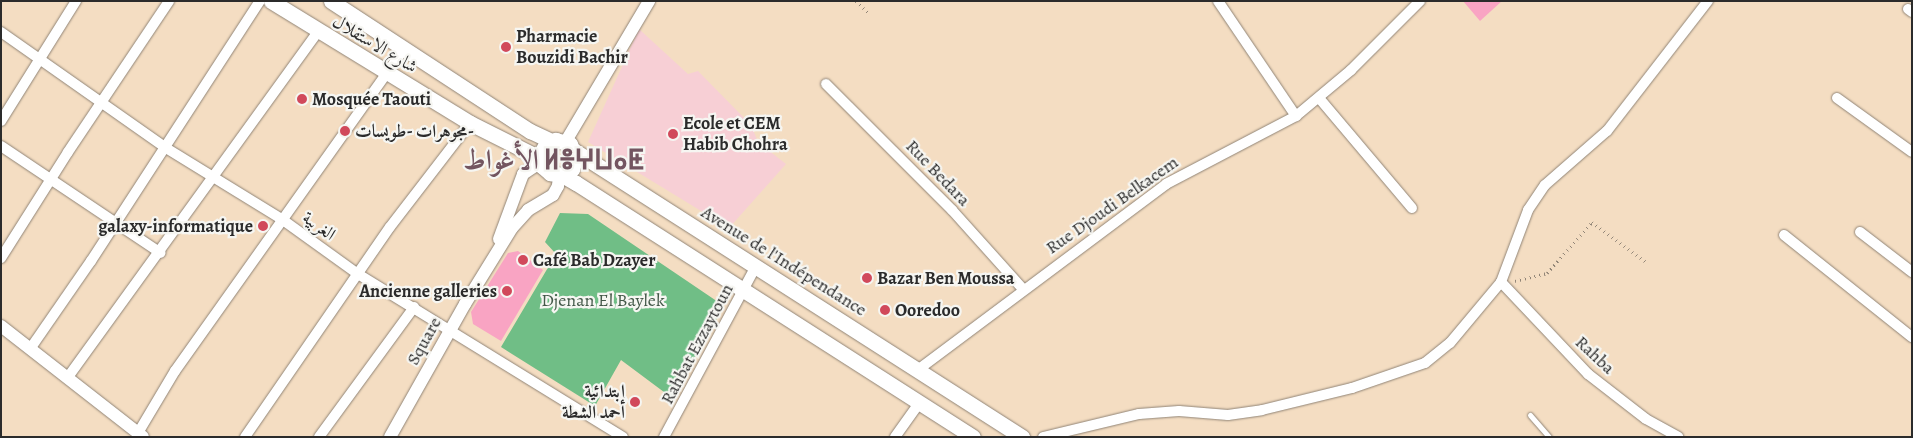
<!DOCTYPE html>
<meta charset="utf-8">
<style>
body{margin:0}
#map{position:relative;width:1913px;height:438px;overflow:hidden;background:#f4ddc2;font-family:Alegreya,Amiri,"Noto Sans Tifinagh",serif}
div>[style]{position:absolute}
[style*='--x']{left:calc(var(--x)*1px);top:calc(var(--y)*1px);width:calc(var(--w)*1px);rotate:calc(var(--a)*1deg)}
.built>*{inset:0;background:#f7cfd5}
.forest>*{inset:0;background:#70be86}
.building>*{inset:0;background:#f9a4c3}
.path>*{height:2.5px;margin-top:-1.25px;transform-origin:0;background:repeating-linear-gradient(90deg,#908476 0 1px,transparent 0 5px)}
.roads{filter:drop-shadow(0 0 1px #908476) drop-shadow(0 0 1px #908476)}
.service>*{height:5px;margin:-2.5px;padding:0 2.5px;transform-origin:2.5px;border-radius:2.5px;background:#fff}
.minor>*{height:10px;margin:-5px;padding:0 5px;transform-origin:5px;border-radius:5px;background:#fff}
.tertiary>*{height:12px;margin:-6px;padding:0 6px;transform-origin:6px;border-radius:6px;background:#fff}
.secondary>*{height:15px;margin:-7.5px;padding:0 7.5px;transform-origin:7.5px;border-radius:7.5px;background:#fff}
.dots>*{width:14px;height:14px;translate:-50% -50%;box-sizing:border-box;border:2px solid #f6f6f2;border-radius:50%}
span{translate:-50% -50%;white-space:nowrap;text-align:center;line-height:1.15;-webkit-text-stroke:4.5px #f6f6f2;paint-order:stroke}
.poi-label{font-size:18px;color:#2b2b2b;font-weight:700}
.left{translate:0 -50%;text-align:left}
.right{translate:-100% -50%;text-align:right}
.street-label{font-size:18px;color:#2b2b2b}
.park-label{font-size:18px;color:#435848}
.town-label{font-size:28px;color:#735560;font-weight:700}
.frame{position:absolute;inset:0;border:2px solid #2b2b2b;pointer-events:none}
</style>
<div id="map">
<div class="built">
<div style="clip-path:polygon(639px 29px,688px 74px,698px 71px,751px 125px,758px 142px,786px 164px,729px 228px,588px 142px)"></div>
</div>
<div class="forest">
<div style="clip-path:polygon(560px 213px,588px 214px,724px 306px,672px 398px,621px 360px,595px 406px,501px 347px,556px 254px,545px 242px)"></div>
</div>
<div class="building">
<div style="clip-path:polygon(1463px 1px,1502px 1px,1480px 21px)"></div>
<div style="clip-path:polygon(518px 251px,543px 270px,501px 341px,473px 324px,471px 312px,508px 253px)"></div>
</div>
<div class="path">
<div style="--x:856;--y:1;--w:19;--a:43"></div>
<div style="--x:1515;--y:281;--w:33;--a:-14"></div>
<div style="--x:1547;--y:273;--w:68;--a:-48.6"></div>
<div style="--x:1592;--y:222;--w:67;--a:36.5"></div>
</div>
<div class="roads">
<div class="service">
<div style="--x:1530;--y:415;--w:29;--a:49"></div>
</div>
<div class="minor">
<div style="--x:1218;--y:1;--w:139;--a:55.9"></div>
<div style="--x:1908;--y:9;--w:5;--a:37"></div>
<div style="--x:1;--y:32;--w:202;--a:35.1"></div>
<div style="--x:166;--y:148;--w:137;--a:31.6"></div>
<div style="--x:283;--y:220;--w:92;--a:35.8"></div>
<div style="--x:358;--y:274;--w:311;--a:31.6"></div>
<div style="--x:826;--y:84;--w:178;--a:45"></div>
<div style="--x:952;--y:210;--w:106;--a:48.1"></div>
<div style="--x:1319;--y:98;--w:144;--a:49.8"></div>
<div style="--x:1837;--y:98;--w:92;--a:35.8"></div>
<div style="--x:1;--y:121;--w:142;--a:-58"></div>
<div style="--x:1;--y:146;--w:192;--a:33.8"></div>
<div style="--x:1860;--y:232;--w:66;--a:37.6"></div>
<div style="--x:1784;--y:235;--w:164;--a:38.6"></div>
<div style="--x:1;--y:258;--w:125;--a:-57.7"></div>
<div style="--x:68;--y:152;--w:182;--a:-56.2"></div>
<div style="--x:1501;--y:282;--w:127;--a:46.6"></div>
<div style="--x:1588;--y:374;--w:73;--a:37.8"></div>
<div style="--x:1646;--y:419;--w:37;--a:29"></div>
<div style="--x:30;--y:349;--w:107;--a:-55.3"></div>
<div style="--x:91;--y:261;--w:310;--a:-57"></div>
<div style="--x:919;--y:369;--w:309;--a:-36.8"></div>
<div style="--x:1166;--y:184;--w:147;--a:-27.6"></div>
<div style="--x:1296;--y:116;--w:72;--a:-39.9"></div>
<div style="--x:1351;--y:70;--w:98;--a:-45"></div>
<div style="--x:68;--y:377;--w:426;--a:-54.1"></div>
<div style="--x:138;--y:433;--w:72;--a:-59.2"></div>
<div style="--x:175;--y:371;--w:395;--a:-54.6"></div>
<div style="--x:245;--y:437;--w:255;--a:-55.4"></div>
<div style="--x:390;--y:227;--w:131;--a:-52.4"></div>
<div style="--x:319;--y:437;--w:161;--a:-53.8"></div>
<div style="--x:664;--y:437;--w:194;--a:-61.7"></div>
<div style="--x:895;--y:437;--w:43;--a:-54.5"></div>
<div style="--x:1043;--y:437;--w:99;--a:-13.5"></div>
<div style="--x:1139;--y:414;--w:40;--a:-4.3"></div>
<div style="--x:1179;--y:411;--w:49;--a:4.7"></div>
<div style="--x:1228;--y:415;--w:34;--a:-8"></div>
<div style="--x:1262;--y:410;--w:93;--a:-13.7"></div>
<div style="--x:1352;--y:388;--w:77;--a:-18.9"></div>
<div style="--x:1425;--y:363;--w:32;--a:-39"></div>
<div style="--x:1450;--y:343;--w:80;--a:-50.1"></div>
<div style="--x:1501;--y:282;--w:77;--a:-69.4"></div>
<div style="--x:1528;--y:210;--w:30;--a:-56"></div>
<div style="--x:1545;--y:185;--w:82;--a:-41.1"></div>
<div style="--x:1607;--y:131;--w:165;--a:-52.2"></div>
</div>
<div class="tertiary">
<div style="--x:566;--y:141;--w:163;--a:-59.3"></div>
<div style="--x:499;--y:239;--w:69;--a:-69.7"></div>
<div style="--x:523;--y:174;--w:22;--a:-34"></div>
<div style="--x:1;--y:326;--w:180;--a:38"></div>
<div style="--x:390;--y:437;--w:153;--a:-60.6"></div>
<div style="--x:465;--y:304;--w:89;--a:-58.3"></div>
<div style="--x:512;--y:228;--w:24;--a:-48"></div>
<div style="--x:528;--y:210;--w:29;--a:-31"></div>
<div style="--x:553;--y:195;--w:10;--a:-61"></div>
<div style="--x:558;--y:186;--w:11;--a:-85"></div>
</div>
<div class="secondary">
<div style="--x:271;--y:1;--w:233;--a:31.5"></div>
<div style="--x:470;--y:123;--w:78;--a:26.6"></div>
<div style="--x:331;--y:1;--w:238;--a:33.2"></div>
<div style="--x:530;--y:131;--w:23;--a:25"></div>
<div style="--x:575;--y:151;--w:531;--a:32.61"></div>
<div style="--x:562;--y:175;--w:12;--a:-31"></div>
<div style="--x:572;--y:169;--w:13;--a:-72"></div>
<div style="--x:576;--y:157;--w:14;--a:-115"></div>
<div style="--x:570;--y:144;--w:15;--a:-164"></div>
<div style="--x:556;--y:140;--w:11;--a:158"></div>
<div style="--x:546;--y:144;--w:10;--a:119"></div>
<div style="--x:541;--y:153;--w:13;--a:86"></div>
<div style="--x:542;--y:166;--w:11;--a:41"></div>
<div style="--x:550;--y:173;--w:12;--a:9"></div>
<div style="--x:562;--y:175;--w:16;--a:30"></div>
<div style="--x:576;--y:183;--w:471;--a:32.6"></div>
</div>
</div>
<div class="dots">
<div style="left:506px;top:47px;background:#d1495b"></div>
<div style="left:302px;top:99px;background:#d1495b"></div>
<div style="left:345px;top:131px;background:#d1495b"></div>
<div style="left:673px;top:134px;background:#d1495b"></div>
<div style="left:263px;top:226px;background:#d1495b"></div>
<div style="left:523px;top:260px;background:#d1495b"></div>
<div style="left:867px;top:278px;background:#d1495b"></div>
<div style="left:507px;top:291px;background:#d1495b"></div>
<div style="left:885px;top:310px;background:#d1495b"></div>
<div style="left:635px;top:402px;background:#d1495b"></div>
</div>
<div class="poi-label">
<span class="left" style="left:516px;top:47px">Pharmacie<br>Bouzidi Bachir</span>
<span class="left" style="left:312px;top:99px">Mosquée Taouti</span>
<span class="left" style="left:683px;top:134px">Ecole et CEM<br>Habib Chohra</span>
<span class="left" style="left:355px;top:131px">مجوهرات -طويسات-</span>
<span class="right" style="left:253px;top:226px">galaxy-informatique</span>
<span class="left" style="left:533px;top:260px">Café Bab Dzayer</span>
<span class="left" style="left:877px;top:278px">Bazar Ben Moussa</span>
<span class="right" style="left:497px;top:291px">Ancienne galleries</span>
<span class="left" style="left:895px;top:310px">Ooredoo</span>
<span class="right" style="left:625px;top:402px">إبتدائية<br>أحمد الشطة</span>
</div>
<div class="street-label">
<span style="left:375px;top:44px;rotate:31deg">شارع الاستقلال</span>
<span style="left:938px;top:173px;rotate:46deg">Rue Bedara</span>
<span style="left:1112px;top:205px;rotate:-35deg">Rue Djoudi Belkacem</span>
<span style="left:319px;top:226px;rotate:36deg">الغربية</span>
<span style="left:784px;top:261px;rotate:32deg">Avenue de l'Indépendance</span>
<span style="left:424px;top:341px;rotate:-61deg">Square</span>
<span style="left:697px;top:344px;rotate:-62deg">Rahbat Ezzaytoun</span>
<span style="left:1595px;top:355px;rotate:43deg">Rahba</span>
</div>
<div class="park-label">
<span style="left:603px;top:300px">Djenan El Baylek</span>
</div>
<div class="town-label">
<span style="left:554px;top:160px">الأغواط ⵍⴻⵖⵡⴰⵟ</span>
</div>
<div class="frame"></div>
</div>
